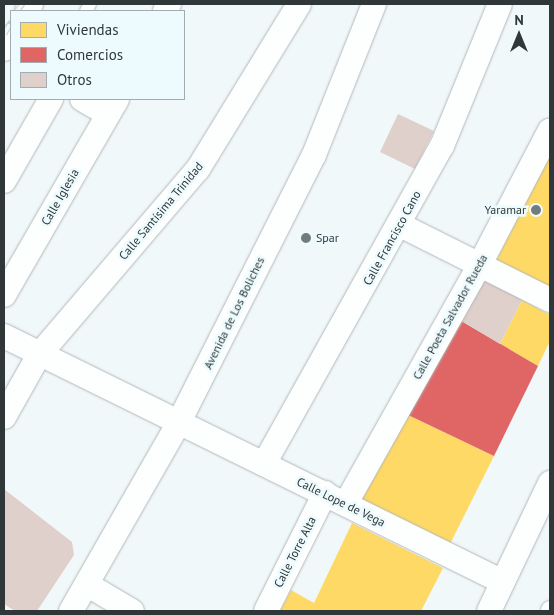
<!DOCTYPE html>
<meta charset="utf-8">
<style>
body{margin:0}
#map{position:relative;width:554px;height:615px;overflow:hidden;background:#f1f8fa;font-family:"PT Sans",sans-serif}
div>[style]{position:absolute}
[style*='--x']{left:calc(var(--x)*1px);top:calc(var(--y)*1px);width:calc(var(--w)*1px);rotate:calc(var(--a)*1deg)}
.homes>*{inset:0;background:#ffd966}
.shops>*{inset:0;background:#e06666}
.building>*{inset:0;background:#dfd0cb}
.roads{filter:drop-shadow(0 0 1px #b2b8ba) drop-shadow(0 0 1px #b2b8ba)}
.service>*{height:12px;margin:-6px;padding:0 6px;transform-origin:6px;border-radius:6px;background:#fdfefe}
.pedestrian>*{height:18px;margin:-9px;padding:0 9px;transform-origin:9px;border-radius:9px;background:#fdfefe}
.minor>*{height:24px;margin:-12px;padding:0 12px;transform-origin:12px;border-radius:12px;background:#fdfefe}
.rail>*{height:5.5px;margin-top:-2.75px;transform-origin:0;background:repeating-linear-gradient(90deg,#edfbfe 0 11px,#cbcdce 0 22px);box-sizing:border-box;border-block:1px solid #cbcdce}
.dots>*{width:14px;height:14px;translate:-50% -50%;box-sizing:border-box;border:2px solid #edfbfe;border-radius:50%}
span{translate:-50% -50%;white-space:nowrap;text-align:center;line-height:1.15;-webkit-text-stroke:5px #edfbfe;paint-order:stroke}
.street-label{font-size:12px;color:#303738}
.poi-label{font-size:12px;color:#303738}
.right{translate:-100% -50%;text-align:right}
.left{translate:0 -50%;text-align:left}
.frame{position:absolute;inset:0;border:5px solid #303738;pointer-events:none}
.legend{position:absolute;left:10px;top:10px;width:175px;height:90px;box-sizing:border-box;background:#edfbfe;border:1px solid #a1adaf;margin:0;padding:6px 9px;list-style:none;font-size:15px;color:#303738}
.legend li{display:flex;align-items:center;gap:10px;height:25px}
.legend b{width:25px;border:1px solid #a1adaf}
.north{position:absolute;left:494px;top:10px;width:50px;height:50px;-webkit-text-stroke:4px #edfbfe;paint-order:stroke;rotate:0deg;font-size:14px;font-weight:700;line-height:20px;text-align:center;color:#303738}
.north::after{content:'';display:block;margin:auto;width:18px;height:22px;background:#303738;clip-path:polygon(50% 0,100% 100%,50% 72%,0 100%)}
</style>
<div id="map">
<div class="homes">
<div style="clip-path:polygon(550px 155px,550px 289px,496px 261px)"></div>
<div style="clip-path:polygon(522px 300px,550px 315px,550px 341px,538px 366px,500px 344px)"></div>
<div style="clip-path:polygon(406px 414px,494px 456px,450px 544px,360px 500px)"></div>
<div style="clip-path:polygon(352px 523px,443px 568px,421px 611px,280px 611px,291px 590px,314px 603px)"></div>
</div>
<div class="shops">
<div style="clip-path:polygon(458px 319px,538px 366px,494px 456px,406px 414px)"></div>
</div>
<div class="building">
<div style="clip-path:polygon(398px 114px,434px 131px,415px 169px,380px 152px)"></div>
<div style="clip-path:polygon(481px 276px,522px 300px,500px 344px,458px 319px)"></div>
<div style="clip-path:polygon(4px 489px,72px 542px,74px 555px,37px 611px,15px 611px,4px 604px)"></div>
</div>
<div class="roads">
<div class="service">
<div style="--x:86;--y:11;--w:8;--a:-60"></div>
</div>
<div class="pedestrian">
<div style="--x:550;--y:611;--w:1;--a:-90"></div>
</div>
<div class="minor">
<div style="--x:27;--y:11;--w:8;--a:-60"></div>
<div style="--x:165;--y:11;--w:8;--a:-60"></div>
<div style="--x:4;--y:49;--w:14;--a:-60"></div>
<div style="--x:82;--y:99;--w:30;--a:30"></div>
<div style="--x:4;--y:181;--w:95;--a:-60.2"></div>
<div style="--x:400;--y:225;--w:168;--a:26.6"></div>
<div style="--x:4;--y:295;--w:226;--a:-60"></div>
<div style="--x:4;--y:336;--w:556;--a:26.24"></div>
<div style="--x:4;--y:417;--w:71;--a:-60.6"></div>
<div style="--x:39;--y:355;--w:245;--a:-49.5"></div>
<div style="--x:198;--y:169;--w:193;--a:-58.5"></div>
<div style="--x:264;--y:464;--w:364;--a:-60.8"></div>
<div style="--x:442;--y:146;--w:153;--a:-67.8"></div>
<div style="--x:346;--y:503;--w:272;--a:-60.7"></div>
<div style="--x:479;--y:266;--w:153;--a:-62.4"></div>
<div style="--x:88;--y:585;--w:51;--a:30.6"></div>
<div style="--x:71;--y:611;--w:215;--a:-60.2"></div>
<div style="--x:178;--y:424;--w:301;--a:-63.2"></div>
<div style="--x:314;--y:155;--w:162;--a:-68.3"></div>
<div style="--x:266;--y:611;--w:132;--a:-63.4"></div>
<div style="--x:489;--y:611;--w:142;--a:-64.5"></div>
</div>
</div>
<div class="rail">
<div style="--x:17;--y:11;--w:9;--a:-54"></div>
<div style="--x:4;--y:34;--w:14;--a:-60"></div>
</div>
<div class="dots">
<div style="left:536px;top:210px;background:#747b7c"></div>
<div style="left:306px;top:238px;background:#747b7c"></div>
</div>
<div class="street-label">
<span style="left:60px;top:197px;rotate:-60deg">Calle Iglesia</span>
<span style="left:161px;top:211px;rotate:-50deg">Calle Santísima Trinidad</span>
<span style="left:392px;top:238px;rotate:-61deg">Calle Francisco Cano</span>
<span style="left:234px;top:313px;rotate:-64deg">Avenida de Los Boliches</span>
<span style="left:450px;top:317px;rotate:-61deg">Calle Poeta Salvador Rueda</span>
<span style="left:341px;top:502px;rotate:26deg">Calle Lope de Vega</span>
<span style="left:295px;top:552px;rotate:-63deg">Calle Torre Alta</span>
</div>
<div class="poi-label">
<span class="right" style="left:526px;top:210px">Yaramar</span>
<span class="left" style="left:316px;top:238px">Spar</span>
</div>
<div class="frame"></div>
<ul class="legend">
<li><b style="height:14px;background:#ffd966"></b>Viviendas</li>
<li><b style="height:14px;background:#e06666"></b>Comercios</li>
<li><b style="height:14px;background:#dfd0cb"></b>Otros</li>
</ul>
<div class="north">N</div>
</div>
